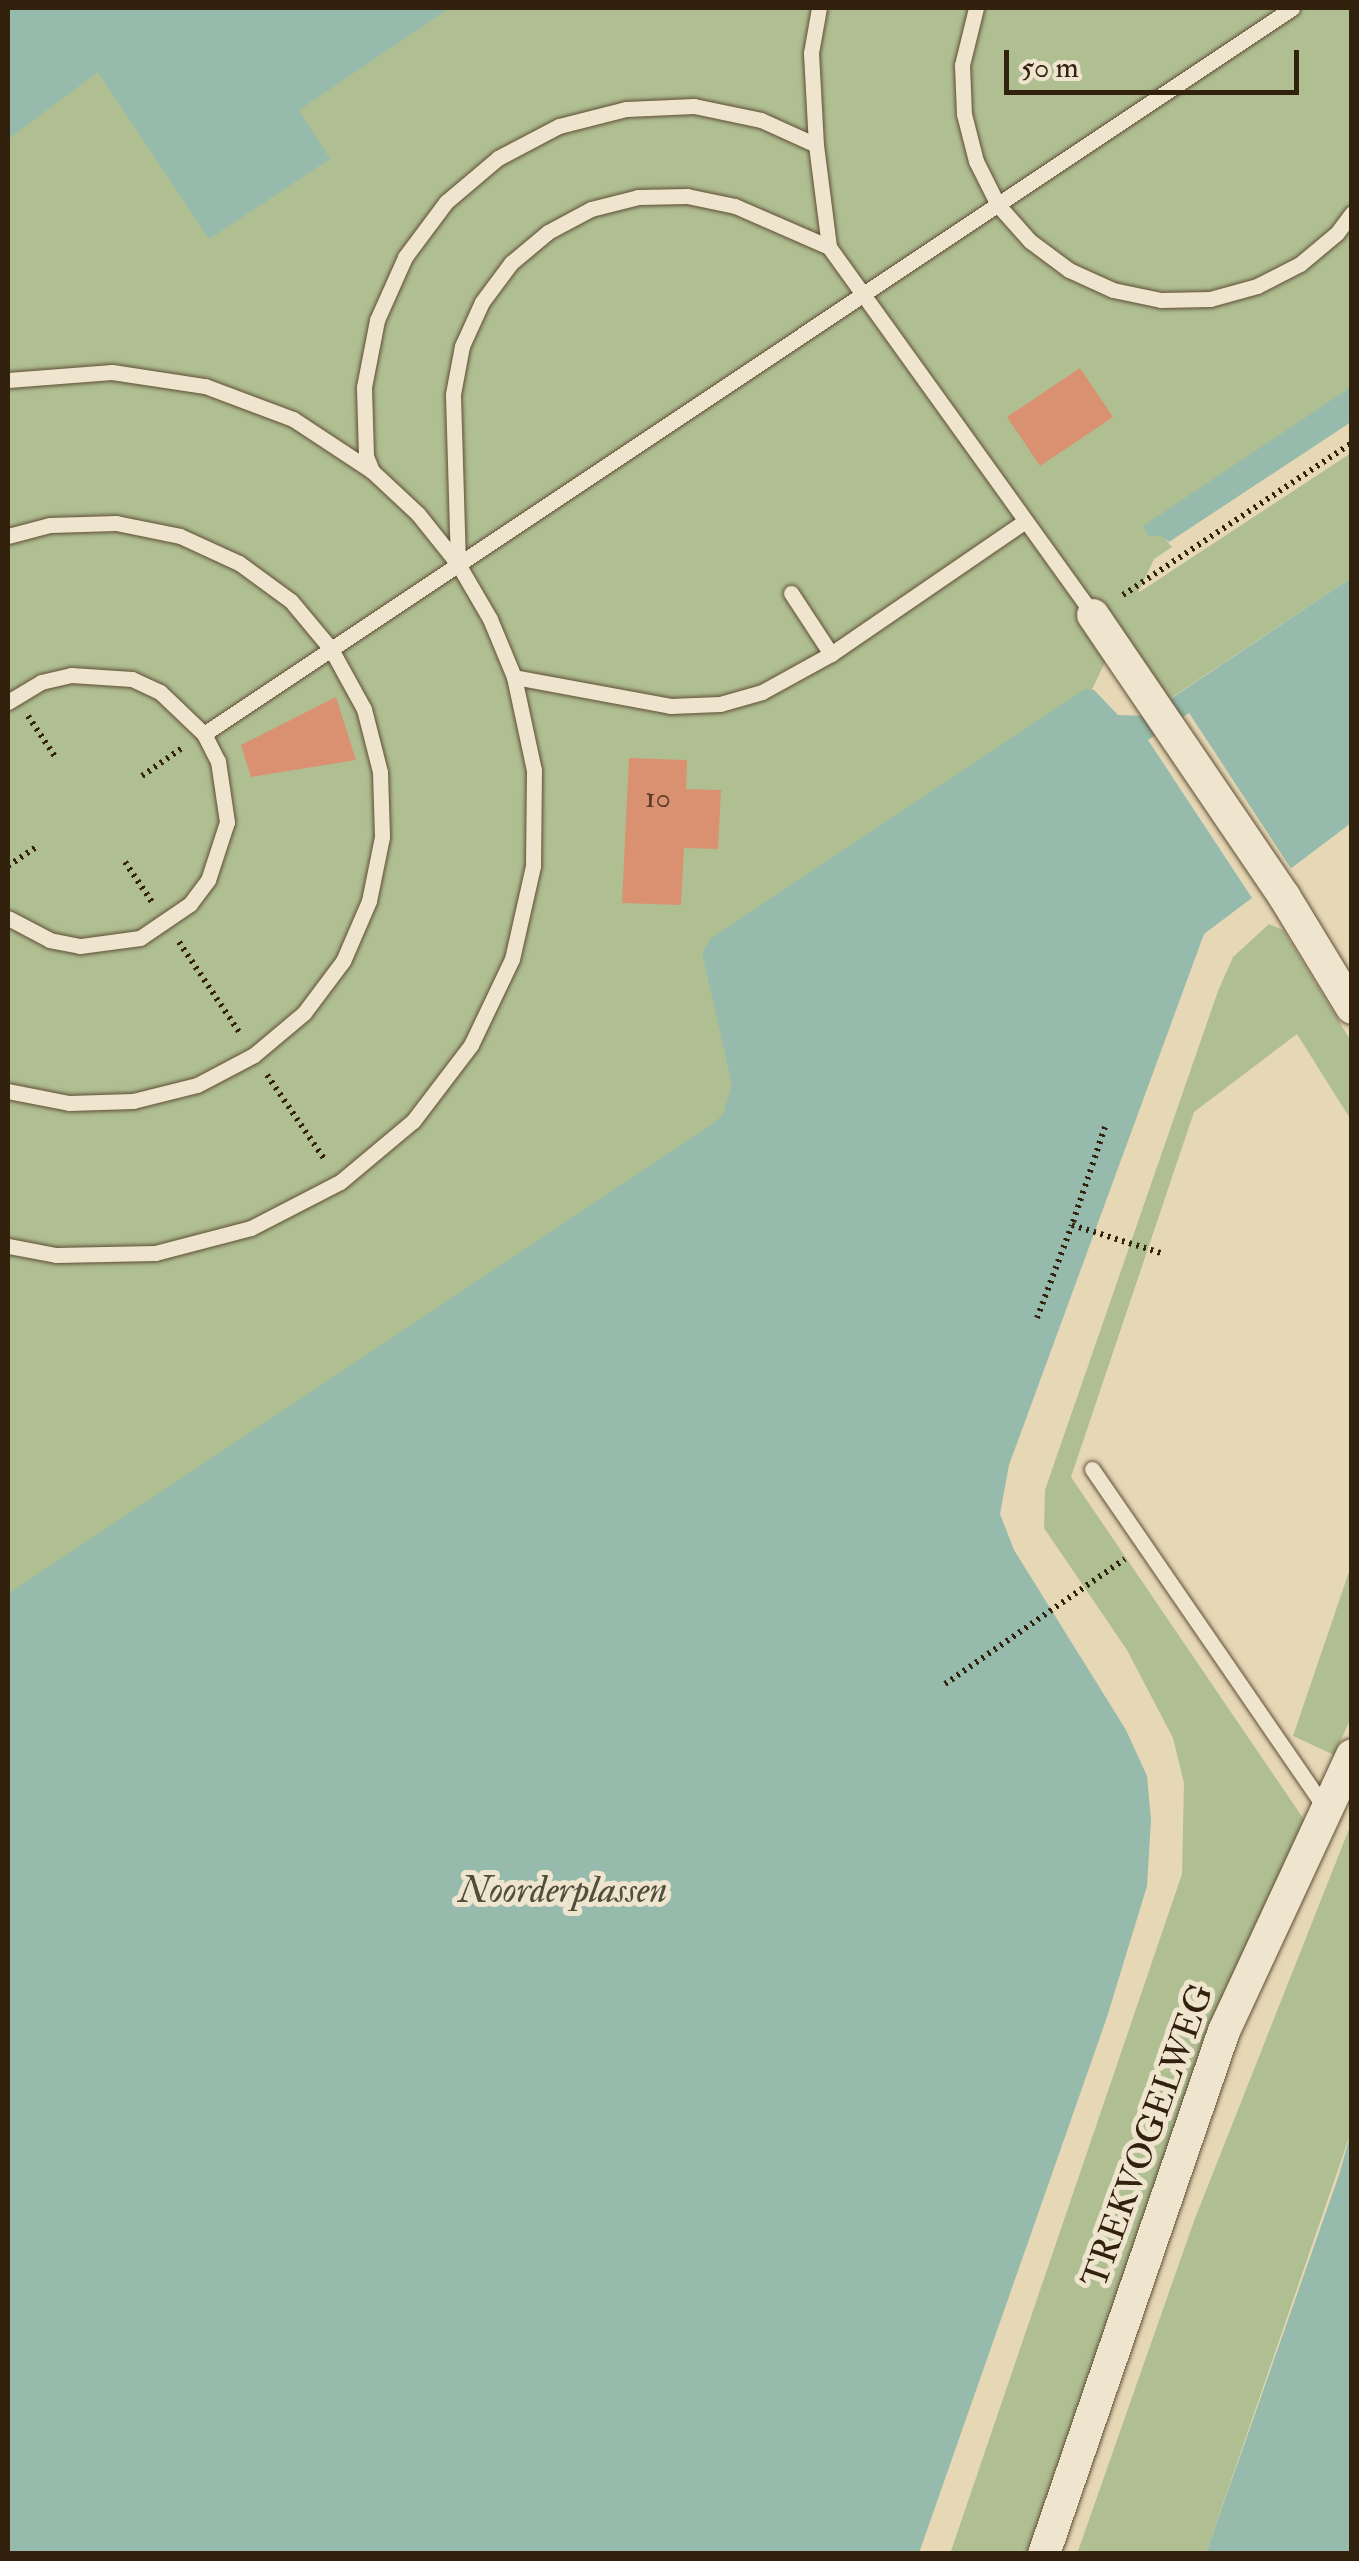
<!DOCTYPE html>
<style>
body{margin:0}
#map{position:relative;width:1359px;height:2561px;overflow:hidden;background:#e6d7b5;font-family:"IM FELL Double Pica",serif}
div>[style]{position:absolute}
[style*='--x']{left:calc(var(--x)*1px);top:calc(var(--y)*1px);width:calc(var(--w)*1px);rotate:calc(var(--a)*1deg)}
.green>*{inset:0;background:#b0bf92}
.water>*{inset:0;background:#96baab}
.pier>*{inset:0;background:#e6d7b5}
.building>*{inset:0;background:#da9172}
.path>*{height:6px;margin-top:-3px;transform-origin:0;background:repeating-linear-gradient(90deg,#32210c 0 2.5px,transparent 0 7.5px)}
.roads{filter:drop-shadow(0 0 2px #5f4e36) drop-shadow(0 0 2px #5f4e36)}
.lane>*{height:15px;margin:-7.5px;padding:0 7.5px;transform-origin:7.5px;border-radius:7.5px;background:#efe5cf}
.street>*{height:32px;margin:-16px;padding:0 16px;transform-origin:16px;border-radius:16px;background:#efe5cf}
span{translate:-50% -50%;white-space:nowrap;text-align:center;line-height:1.15;-webkit-text-stroke:10px #efe5cf;paint-order:stroke}
.number-label{font-size:30px;color:#5c3d26}
.number-label span{-webkit-text-stroke-width:0}
.street-label{font-size:35px;color:#32210c}
.water-label{font-size:38px;color:#504f3c;font-style:italic}
.frame{position:absolute;inset:0;border:10px solid #32210c;pointer-events:none}
.scale{position:absolute;left:1004px;top:50px;width:295px;height:45px;box-sizing:border-box;border:5px solid #32210c;border-top:0;padding-left:12px;font-size:30px;line-height:35px;white-space:nowrap;color:#32210c;-webkit-text-stroke:8px #efe5cf;paint-order:stroke}
</style>
<div id="map">
<div class="green">
<div style="clip-path:polygon(424px 8px,1351px 8px,1351px 401px,1164px 538px,1172px 547px,1154px 559px,1138px 593px,1351px 453px,1351px 578px,1165px 702px,1119px 633px,1087px 700px,753px 1106px,8px 1608px,8px 123px,100px 53px)"></div>
<div style="clip-path:polygon(1269px 924px,1283px 930px,1351px 1041px,1351px 1120px,1297px 1034px,1194px 1112px,1071px 1477px,1305px 1821px,1031px 2553px,950px 2554px,1182px 1874px,1184px 1783px,1173px 1738px,1127px 1650px,1044px 1528px,1045px 1490px,1218px 991px,1233px 957px)"></div>
<div style="clip-path:polygon(1351px 1566px,1351px 1718px,1334px 1755px,1293px 1736px)"></div>
<div style="clip-path:polygon(1351px 1824px,1351px 2132px,1206px 2553px,1077px 2554px,1194px 2221px)"></div>
</div>
<div class="water">
<div style="clip-path:polygon(8px 8px,450px 8px,299px 110px,330px 159px,209px 239px,98px 72px,8px 139px)"></div>
<div style="clip-path:polygon(1351px 387px,1351px 422px,1169px 542px,1161px 536px,1149px 536px,1143px 526px)"></div>
<div style="clip-path:polygon(1351px 578px,1351px 823px,1204px 934px,1009px 1465px,1000px 1514px,1014px 1550px,1126px 1730px,1147px 1776px,1151px 1820px,1147px 1886px,1107px 2017px,919px 2553px,8px 2554px,8px 1594px,714px 1123px,723px 1114px,732px 1084px,702px 953px,710px 939px,1085px 689px,1094px 690px,1118px 715px,1145px 716px)"></div>
<div style="clip-path:polygon(1351px 2132px,1351px 2553px,1206px 2553px,1339px 2175px)"></div>
</div>
<div class="pier">
<div style="clip-path:polygon(1189px 713px,1294px 873px,1254px 901px,1148px 740px)"></div>
</div>
<div class="building">
<div style="clip-path:polygon(1080px 368px,1113px 417px,1040px 466px,1007px 417px)"></div>
<div style="clip-path:polygon(336px 697px,356px 760px,251px 777px,241px 745px)"></div>
<div style="clip-path:polygon(629px 758px,687px 760px,686px 789px,721px 790px,718px 849px,684px 848px,681px 905px,622px 903px)"></div>
</div>
<div class="path">
<div style="--x:1123;--y:595;--w:275;--a:-33.6"></div>
<div style="--x:28;--y:716;--w:50;--a:56.3"></div>
<div style="--x:142;--y:776;--w:49;--a:-35"></div>
<div style="--x:125;--y:862;--w:48;--a:56"></div>
<div style="--x:8;--y:866;--w:37;--a:-34"></div>
<div style="--x:179;--y:942;--w:112;--a:56.3"></div>
<div style="--x:267;--y:1075;--w:103;--a:55.7"></div>
<div style="--x:1105;--y:1127;--w:103;--a:108.6"></div>
<div style="--x:1072;--y:1225;--w:96;--a:17.5"></div>
<div style="--x:1037;--y:1318;--w:99;--a:-69.4"></div>
<div style="--x:945;--y:1684;--w:219;--a:-34.8"></div>
</div>
<div class="roads">
<div class="lane">
<div style="--x:819;--y:8;--w:46;--a:100.1"></div>
<div style="--x:811;--y:53;--w:92;--a:86.9"></div>
<div style="--x:816;--y:145;--w:103;--a:82.7"></div>
<div style="--x:829;--y:247;--w:453;--a:54.3"></div>
<div style="--x:976;--y:8;--w:59;--a:103.8"></div>
<div style="--x:962;--y:65;--w:49;--a:87.7"></div>
<div style="--x:964;--y:114;--w:49;--a:75.7"></div>
<div style="--x:976;--y:161;--w:49;--a:63.4"></div>
<div style="--x:998;--y:205;--w:48;--a:48.4"></div>
<div style="--x:1030;--y:241;--w:49;--a:36.6"></div>
<div style="--x:1069;--y:270;--w:48;--a:24.4"></div>
<div style="--x:1113;--y:290;--w:49;--a:11.8"></div>
<div style="--x:1161;--y:300;--w:49;--a:-1.2"></div>
<div style="--x:1210;--y:299;--w:49;--a:-15.5"></div>
<div style="--x:1257;--y:286;--w:48;--a:-27.1"></div>
<div style="--x:1300;--y:264;--w:48;--a:-40"></div>
<div style="--x:1337;--y:233;--w:25;--a:-53"></div>
<div style="--x:8;--y:380;--w:104;--a:-4.4"></div>
<div style="--x:112;--y:372;--w:94;--a:8.6"></div>
<div style="--x:205;--y:386;--w:94;--a:20.6"></div>
<div style="--x:293;--y:419;--w:95;--a:33.4"></div>
<div style="--x:372;--y:471;--w:63;--a:43.1"></div>
<div style="--x:418;--y:514;--w:64;--a:51.3"></div>
<div style="--x:458;--y:564;--w:64;--a:59.8"></div>
<div style="--x:490;--y:619;--w:63;--a:67.5"></div>
<div style="--x:514;--y:677;--w:95;--a:77.9"></div>
<div style="--x:534;--y:770;--w:96;--a:90.6"></div>
<div style="--x:533;--y:866;--w:95;--a:102.7"></div>
<div style="--x:512;--y:959;--w:95;--a:115.5"></div>
<div style="--x:471;--y:1045;--w:96;--a:127.3"></div>
<div style="--x:413;--y:1121;--w:95;--a:140.1"></div>
<div style="--x:340;--y:1182;--w:100;--a:152.7"></div>
<div style="--x:251;--y:1228;--w:99;--a:165.4"></div>
<div style="--x:155;--y:1253;--w:99;--a:178.8"></div>
<div style="--x:56;--y:1255;--w:49;--a:-169.4"></div>
<div style="--x:372;--y:471;--w:16;--a:-112"></div>
<div style="--x:366;--y:456;--w:69;--a:-91.7"></div>
<div style="--x:364;--y:387;--w:68;--a:-79"></div>
<div style="--x:377;--y:320;--w:69;--a:-66"></div>
<div style="--x:405;--y:257;--w:69;--a:-53.3"></div>
<div style="--x:446;--y:202;--w:68;--a:-40.2"></div>
<div style="--x:498;--y:158;--w:69;--a:-27.7"></div>
<div style="--x:559;--y:126;--w:69;--a:-14.2"></div>
<div style="--x:626;--y:109;--w:68;--a:-2.5"></div>
<div style="--x:694;--y:106;--w:68;--a:11.8"></div>
<div style="--x:761;--y:120;--w:60;--a:24.4"></div>
<div style="--x:8;--y:536;--w:43;--a:-14.7"></div>
<div style="--x:50;--y:525;--w:66;--a:-1.7"></div>
<div style="--x:116;--y:523;--w:65;--a:11.5"></div>
<div style="--x:180;--y:536;--w:65;--a:24.6"></div>
<div style="--x:239;--y:563;--w:64;--a:36.2"></div>
<div style="--x:291;--y:601;--w:62;--a:50.2"></div>
<div style="--x:331;--y:649;--w:68;--a:61.2"></div>
<div style="--x:364;--y:709;--w:65;--a:75.7"></div>
<div style="--x:380;--y:772;--w:65;--a:88.2"></div>
<div style="--x:382;--y:837;--w:65;--a:101.5"></div>
<div style="--x:369;--y:901;--w:65;--a:113.4"></div>
<div style="--x:343;--y:961;--w:65;--a:126.9"></div>
<div style="--x:304;--y:1013;--w:65;--a:140"></div>
<div style="--x:254;--y:1055;--w:64;--a:152.2"></div>
<div style="--x:197;--y:1085;--w:66;--a:166"></div>
<div style="--x:133;--y:1101;--w:64;--a:178.2"></div>
<div style="--x:69;--y:1103;--w:62;--a:-168.9"></div>
<div style="--x:458;--y:564;--w:170;--a:-91.7"></div>
<div style="--x:453;--y:394;--w:49;--a:-79.4"></div>
<div style="--x:462;--y:346;--w:48;--a:-65.6"></div>
<div style="--x:482;--y:302;--w:49;--a:-53.4"></div>
<div style="--x:511;--y:263;--w:48;--a:-40"></div>
<div style="--x:548;--y:232;--w:49;--a:-28.1"></div>
<div style="--x:591;--y:209;--w:49;--a:-14.3"></div>
<div style="--x:638;--y:197;--w:49;--a:-1.2"></div>
<div style="--x:687;--y:196;--w:49;--a:11.8"></div>
<div style="--x:735;--y:206;--w:103;--a:23.6"></div>
<div style="--x:791;--y:593;--w:73;--a:56.7"></div>
<div style="--x:514;--y:677;--w:159;--a:10.5"></div>
<div style="--x:670;--y:706;--w:50;--a:-2.3"></div>
<div style="--x:720;--y:704;--w:44;--a:-15.9"></div>
<div style="--x:762;--y:692;--w:79;--a:-28.8"></div>
<div style="--x:831;--y:654;--w:235;--a:-34.4"></div>
<div style="--x:8;--y:702;--w:39;--a:-31"></div>
<div style="--x:41;--y:682;--w:31;--a:-13"></div>
<div style="--x:71;--y:675;--w:61;--a:3.8"></div>
<div style="--x:132;--y:679;--w:31;--a:25"></div>
<div style="--x:160;--y:692;--w:61;--a:43.7"></div>
<div style="--x:204;--y:734;--w:30;--a:63"></div>
<div style="--x:218;--y:761;--w:62;--a:81.6"></div>
<div style="--x:227;--y:822;--w:61;--a:108.1"></div>
<div style="--x:208;--y:880;--w:30;--a:127"></div>
<div style="--x:190;--y:904;--w:60;--a:145.8"></div>
<div style="--x:140;--y:938;--w:61;--a:172.4"></div>
<div style="--x:80;--y:946;--w:31;--a:-169"></div>
<div style="--x:50;--y:940;--w:47;--a:-152.4"></div>
<div style="--x:204;--y:734;--w:1308;--a:-33.71"></div>
<div style="--x:1092;--y:1469;--w:413;--a:55.5"></div>
</div>
<div class="street">
<div style="--x:1093;--y:615;--w:340;--a:55.8"></div>
<div style="--x:1284;--y:896;--w:131;--a:58.7"></div>
<div style="--x:1044;--y:2554;--w:553;--a:-71.01"></div>
<div style="--x:1224;--y:2031;--w:304;--a:-65.1"></div>
</div>
</div>
<div class="number-label">
<span style="left:658px;top:798px">10</span>
</div>
<div class="street-label">
<span style="left:1148px;top:2136px;rotate:-70deg">TREKVOGELWEG</span>
</div>
<div class="water-label">
<span style="left:563px;top:1891px">Noorderplassen</span>
</div>
<div class="frame"></div>
<div class="scale">50 m</div>
</div>
